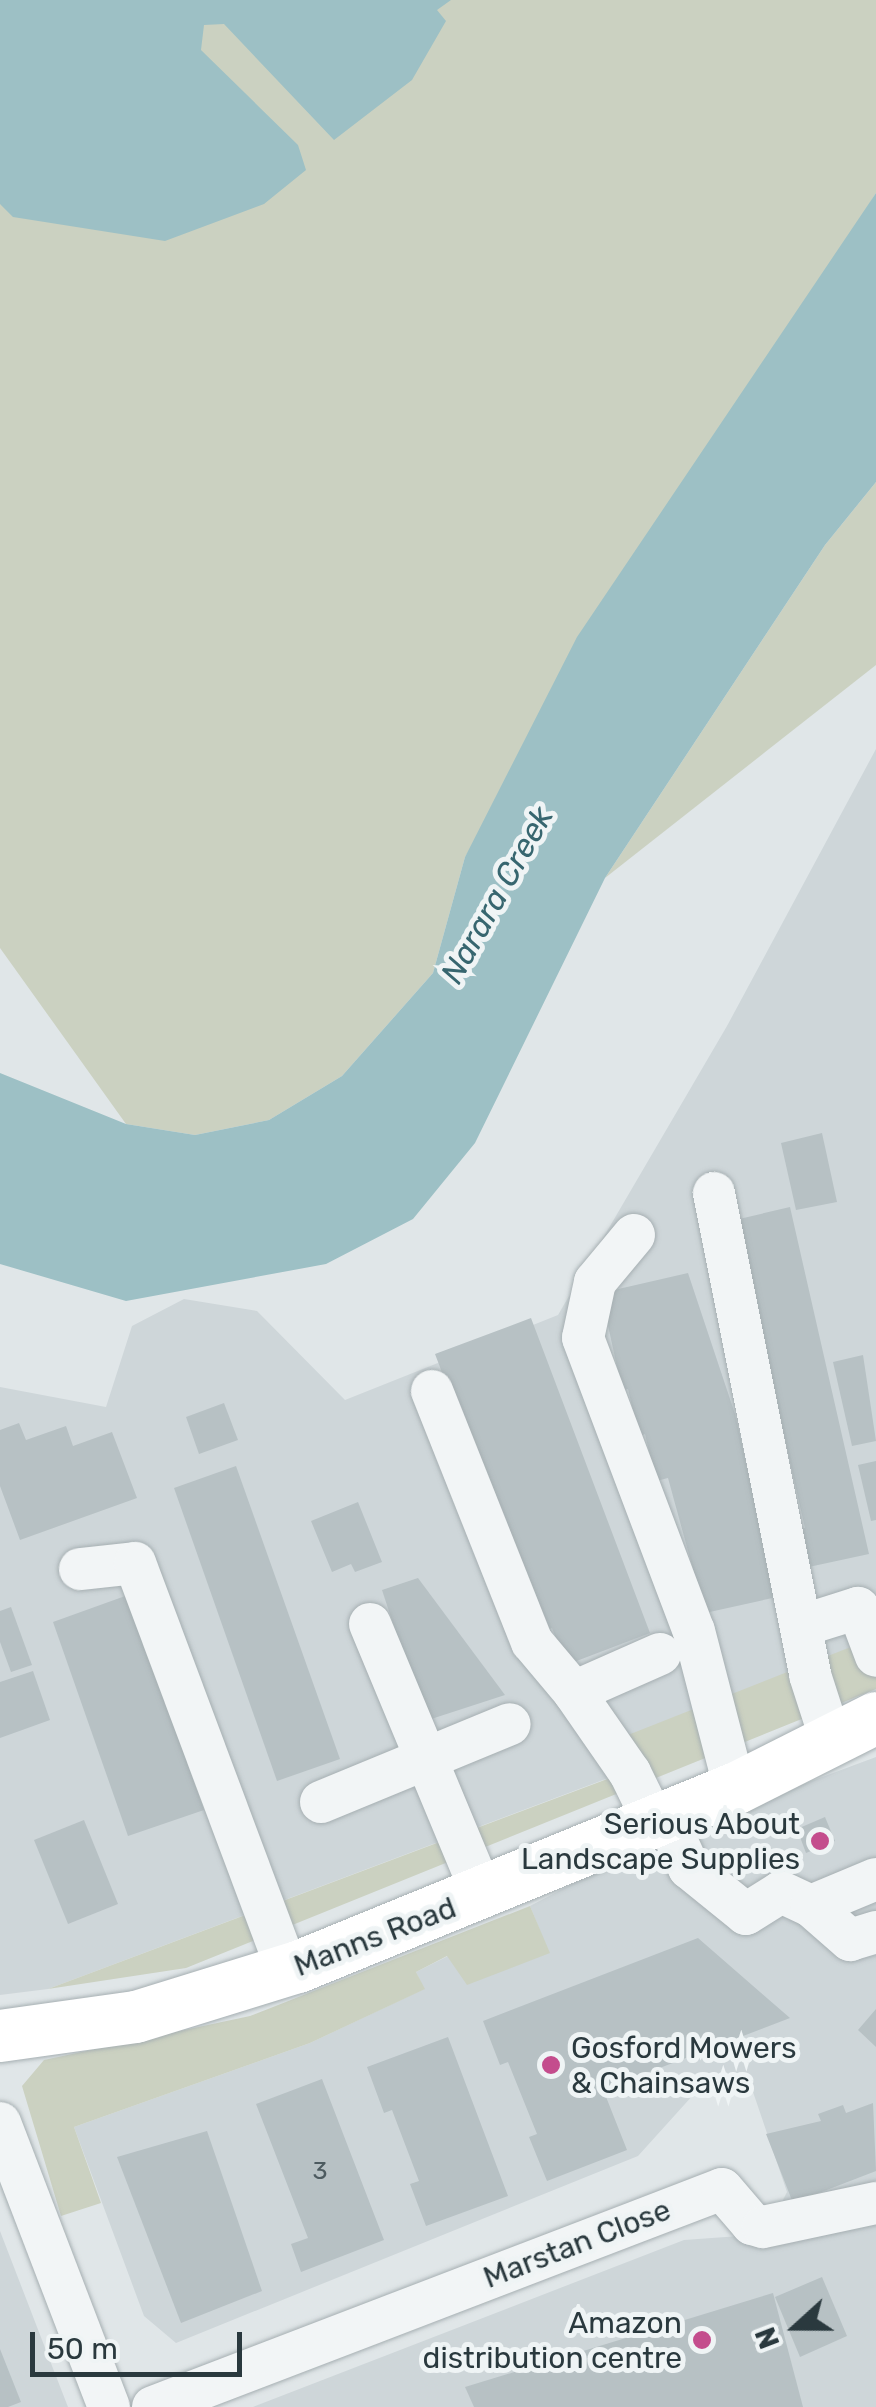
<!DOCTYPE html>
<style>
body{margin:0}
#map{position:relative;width:876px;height:2407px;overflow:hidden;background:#e0e6e8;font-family:Rubik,sans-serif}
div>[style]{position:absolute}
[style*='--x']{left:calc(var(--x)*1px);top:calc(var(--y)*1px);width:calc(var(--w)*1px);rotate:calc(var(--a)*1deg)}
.built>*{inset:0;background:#ced6d9}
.green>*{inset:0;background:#cbd1c1}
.water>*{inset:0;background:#9dc0c5}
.building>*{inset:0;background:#b7c1c4}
.roads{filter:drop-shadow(0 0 2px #a6afb2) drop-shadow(0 0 2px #a6afb2)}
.minor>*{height:42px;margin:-21px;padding:0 21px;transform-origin:21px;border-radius:21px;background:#f2f5f6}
.major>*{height:52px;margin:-26px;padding:0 26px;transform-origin:26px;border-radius:26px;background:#fff}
.dots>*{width:28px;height:28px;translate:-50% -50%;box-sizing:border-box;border:5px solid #eff4f5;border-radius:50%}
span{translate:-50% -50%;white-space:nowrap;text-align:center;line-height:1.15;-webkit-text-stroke:10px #eff4f5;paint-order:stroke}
.number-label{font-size:25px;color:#4d5b60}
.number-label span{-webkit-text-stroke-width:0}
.poi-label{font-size:30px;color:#2a393e}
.right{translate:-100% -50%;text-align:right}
.left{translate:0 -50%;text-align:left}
.street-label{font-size:30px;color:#2a393e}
.water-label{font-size:32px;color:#37666f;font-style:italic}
.north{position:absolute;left:746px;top:2277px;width:100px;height:100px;-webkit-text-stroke:8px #eff4f5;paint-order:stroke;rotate:249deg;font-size:28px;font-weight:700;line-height:40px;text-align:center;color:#2a393e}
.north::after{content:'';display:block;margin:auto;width:35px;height:45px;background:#2a393e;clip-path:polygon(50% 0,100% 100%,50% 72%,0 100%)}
.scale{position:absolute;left:30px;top:2332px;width:212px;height:45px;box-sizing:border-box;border:5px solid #2a393e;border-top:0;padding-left:12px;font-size:30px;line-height:35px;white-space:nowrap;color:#2a393e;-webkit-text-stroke:8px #eff4f5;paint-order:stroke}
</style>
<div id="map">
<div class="built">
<div style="clip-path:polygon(876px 749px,876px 1637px,619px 1774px,48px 1989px,0 1995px,0 1387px,106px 1407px,132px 1326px,184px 1299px,257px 1311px,345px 1400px,558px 1315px,727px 1026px)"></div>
<div style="clip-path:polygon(876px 1757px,876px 2407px,253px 2407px,684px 2240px,766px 2234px,787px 2192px,753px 2092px,703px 2084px,638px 2156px,176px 2343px,144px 2316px,74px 2127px,310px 2043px,424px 1989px,416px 1972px,448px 1956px,549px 1953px,530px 1906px,664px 1836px)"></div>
<div style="clip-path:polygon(0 2231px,54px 2371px,68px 2407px,0 2407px)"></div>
</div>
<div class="green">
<div style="clip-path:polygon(0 0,876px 0,876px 193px,465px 857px,433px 973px,342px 1076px,269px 1120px,195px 1135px,126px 1124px,0 948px)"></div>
<div style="clip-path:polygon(876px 482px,876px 665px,605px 878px,825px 545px)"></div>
<div style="clip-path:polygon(876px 1637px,876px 1689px,186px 1968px,48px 1989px,618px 1775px,595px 1748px)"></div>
<div style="clip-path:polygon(530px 1906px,550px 1953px,467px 1985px,447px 1956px,416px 1972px,425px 1989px,310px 2043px,74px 2127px,101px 2203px,61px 2216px,22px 2086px,44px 2060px,250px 2016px)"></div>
</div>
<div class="water">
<div style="clip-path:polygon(0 0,451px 0,437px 10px,446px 21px,412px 80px,334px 140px,224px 24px,204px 25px,201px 50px,298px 145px,306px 170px,264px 204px,165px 241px,13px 217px,0 204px)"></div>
<div style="clip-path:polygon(876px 193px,876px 482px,825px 545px,605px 878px,475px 1143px,413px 1219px,326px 1264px,126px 1301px,0 1264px,0 1073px,126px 1124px,195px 1135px,269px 1120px,342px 1076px,433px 973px,465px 857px,577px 637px)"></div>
</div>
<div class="building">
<div style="clip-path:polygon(822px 1133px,837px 1202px,796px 1210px,781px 1143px)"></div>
<div style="clip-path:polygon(790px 1207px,869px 1554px,804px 1568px,795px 1530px,805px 1528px,735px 1220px)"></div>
<div style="clip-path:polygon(688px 1273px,735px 1414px,777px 1597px,705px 1613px,668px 1478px,656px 1481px,645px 1434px,639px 1436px,628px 1389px,622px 1390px,601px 1293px)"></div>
<div style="clip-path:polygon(531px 1318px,650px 1633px,566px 1665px,552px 1628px,541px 1633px,435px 1354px)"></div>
<div style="clip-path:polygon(863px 1355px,876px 1441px,852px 1446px,833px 1362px)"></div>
<div style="clip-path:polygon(224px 1403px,238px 1440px,199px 1454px,186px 1417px)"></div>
<div style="clip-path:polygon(19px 1423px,26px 1440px,66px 1426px,73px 1446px,112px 1432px,137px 1498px,20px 1540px,0 1486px,0 1430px)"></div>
<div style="clip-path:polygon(876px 1461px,876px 1520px,871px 1521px,858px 1465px)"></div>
<div style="clip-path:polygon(236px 1466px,340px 1759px,277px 1781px,174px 1488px)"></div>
<div style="clip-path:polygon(358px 1502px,382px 1562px,355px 1572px,351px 1564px,332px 1572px,311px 1521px)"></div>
<div style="clip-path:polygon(418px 1578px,505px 1695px,425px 1721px,382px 1590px)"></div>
<div style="clip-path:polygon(128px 1595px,204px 1810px,128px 1836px,53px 1622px)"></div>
<div style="clip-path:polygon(11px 1607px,32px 1665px,11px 1672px,0 1642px,0 1611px)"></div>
<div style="clip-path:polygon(33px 1671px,50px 1720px,0 1738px,0 1682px)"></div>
<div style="clip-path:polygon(825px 1817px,835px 1841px,806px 1853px,797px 1829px)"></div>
<div style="clip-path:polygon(84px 1820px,118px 1904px,68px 1924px,34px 1840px)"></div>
<div style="clip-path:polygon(698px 1938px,790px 2018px,605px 2089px,597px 2074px,627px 2150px,547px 2181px,529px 2137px,537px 2134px,508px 2062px,500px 2065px,483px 2021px)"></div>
<div style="clip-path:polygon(876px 2009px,876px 2047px,858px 2030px)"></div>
<div style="clip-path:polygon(448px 2037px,508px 2196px,426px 2226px,410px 2184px,419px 2181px,392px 2110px,384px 2113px,367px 2067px)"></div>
<div style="clip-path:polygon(322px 2079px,384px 2240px,301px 2272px,291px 2244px,308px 2238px,256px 2104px)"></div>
<div style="clip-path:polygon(873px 2103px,876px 2171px,793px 2203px,766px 2134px,821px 2121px,818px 2114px,843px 2105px,846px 2113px)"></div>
<div style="clip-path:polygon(207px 2131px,262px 2291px,181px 2323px,117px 2157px)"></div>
<div style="clip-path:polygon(822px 2277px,847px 2336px,800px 2357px,775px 2297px)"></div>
<div style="clip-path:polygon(773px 2293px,803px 2407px,474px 2407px,465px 2387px)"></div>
<div style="clip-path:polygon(0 2349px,21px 2402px,8px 2407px,0 2407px)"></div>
</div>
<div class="roads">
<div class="minor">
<div style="--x:714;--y:1193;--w:491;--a:78.7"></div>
<div style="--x:810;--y:1675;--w:65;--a:72.1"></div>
<div style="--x:634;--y:1235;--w:61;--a:129.7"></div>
<div style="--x:595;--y:1282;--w:57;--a:102.1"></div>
<div style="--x:583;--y:1338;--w:313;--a:69.3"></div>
<div style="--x:694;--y:1631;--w:163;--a:75.5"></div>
<div style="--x:432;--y:1391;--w:270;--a:68.3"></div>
<div style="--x:532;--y:1642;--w:65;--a:50"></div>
<div style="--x:80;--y:1569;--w:55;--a:-6.2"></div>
<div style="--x:135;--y:1563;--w:434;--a:69.5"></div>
<div style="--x:370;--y:1624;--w:295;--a:67.4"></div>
<div style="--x:804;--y:1625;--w:57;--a:-17.5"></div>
<div style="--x:858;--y:1608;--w:51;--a:69.4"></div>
<div style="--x:321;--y:1802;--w:204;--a:-22.4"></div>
<div style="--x:666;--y:1818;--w:55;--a:65.3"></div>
<div style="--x:689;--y:1868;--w:73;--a:38.9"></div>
<div style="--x:746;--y:1914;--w:41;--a:-32.2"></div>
<div style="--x:781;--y:1892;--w:33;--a:25"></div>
<div style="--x:654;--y:1822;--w:55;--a:-116.1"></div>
<div style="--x:630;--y:1773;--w:98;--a:-124.7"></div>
<div style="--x:574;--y:1692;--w:94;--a:-23.8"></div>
<div style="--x:876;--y:1879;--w:70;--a:157.4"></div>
<div style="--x:811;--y:1906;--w:52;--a:41.1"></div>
<div style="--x:850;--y:1940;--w:27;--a:-17"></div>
<div style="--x:0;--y:2123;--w:304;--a:69"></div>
<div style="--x:153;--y:2407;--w:609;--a:-20.96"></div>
<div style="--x:722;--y:2189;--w:46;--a:49.4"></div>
<div style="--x:752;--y:2224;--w:11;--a:15"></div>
<div style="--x:763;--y:2227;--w:116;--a:-12"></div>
</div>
<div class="major">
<div style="--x:0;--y:2036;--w:137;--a:-8"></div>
<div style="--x:136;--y:2017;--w:170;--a:-17.2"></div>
<div style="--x:298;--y:1967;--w:472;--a:-22.2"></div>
<div style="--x:735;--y:1789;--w:158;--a:-26.7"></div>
</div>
</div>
<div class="dots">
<div style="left:820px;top:1841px;background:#c44d8d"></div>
<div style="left:551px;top:2065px;background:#c44d8d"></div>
<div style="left:702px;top:2340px;background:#c44d8d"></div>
</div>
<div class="number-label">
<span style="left:320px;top:2171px">3</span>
</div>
<div class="poi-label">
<span class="right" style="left:800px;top:1841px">Serious About<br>Landscape Supplies</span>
<span class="left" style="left:571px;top:2065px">Gosford Mowers<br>&amp; Chainsaws</span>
<span class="right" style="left:682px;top:2340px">Amazon<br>distribution centre</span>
</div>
<div class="street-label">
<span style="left:375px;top:1937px;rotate:-21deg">Manns Road</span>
<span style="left:577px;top:2244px;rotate:-21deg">Marstan Close</span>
</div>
<div class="water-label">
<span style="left:497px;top:895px;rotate:-61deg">Narara Creek</span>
</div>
<div class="north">N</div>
<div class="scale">50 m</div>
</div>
